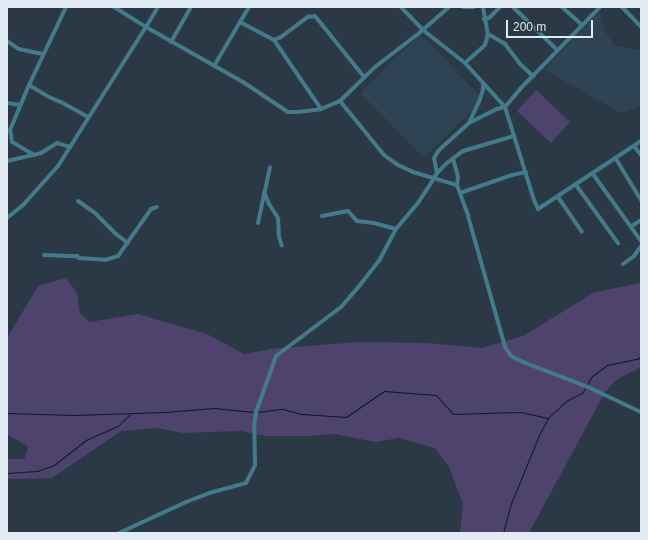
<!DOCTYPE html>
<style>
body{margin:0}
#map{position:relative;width:648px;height:540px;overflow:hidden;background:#2a3945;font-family:Arial,sans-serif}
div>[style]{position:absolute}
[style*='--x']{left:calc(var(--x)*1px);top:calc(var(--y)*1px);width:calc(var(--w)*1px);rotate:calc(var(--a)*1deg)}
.built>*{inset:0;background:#2e4354}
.green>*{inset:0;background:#4d436c}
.stream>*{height:1px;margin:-0.5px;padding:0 0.5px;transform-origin:0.5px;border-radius:0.5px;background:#051f1e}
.minor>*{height:4px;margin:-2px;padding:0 2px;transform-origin:2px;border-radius:2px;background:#447b8a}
span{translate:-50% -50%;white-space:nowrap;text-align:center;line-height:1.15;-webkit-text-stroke:4px #2a3945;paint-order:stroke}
.frame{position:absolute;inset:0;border:8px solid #e1eaf2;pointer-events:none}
.scale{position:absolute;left:506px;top:20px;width:87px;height:18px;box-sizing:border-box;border:2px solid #e1eaf2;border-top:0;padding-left:5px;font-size:12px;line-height:14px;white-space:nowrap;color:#e1eaf2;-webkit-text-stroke:3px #2a3945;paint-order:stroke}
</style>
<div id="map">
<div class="built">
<div style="clip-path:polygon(599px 10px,604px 30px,615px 46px,641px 50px,641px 106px,621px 113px,545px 70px)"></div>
<div style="clip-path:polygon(420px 34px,483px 99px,424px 158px,360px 93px)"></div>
</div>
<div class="green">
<div style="clip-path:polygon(536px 90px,570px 122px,551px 143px,517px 111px)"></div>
<div style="clip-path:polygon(66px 278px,77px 293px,80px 313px,89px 322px,138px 314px,207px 334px,244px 354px,271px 349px,358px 342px,427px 343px,482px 348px,523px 336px,595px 292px,641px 283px,641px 367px,616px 380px,605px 392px,529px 533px,460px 533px,463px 504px,449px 467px,435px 448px,399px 438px,375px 442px,335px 434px,309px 436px,266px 436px,240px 431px,183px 433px,157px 428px,121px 431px,52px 478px,7px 479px,7px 459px,25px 459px,28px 446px,7px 435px,7px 338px,38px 286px)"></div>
</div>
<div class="stream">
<div style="--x:587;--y:385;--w:10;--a:-61"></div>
<div style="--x:592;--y:376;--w:19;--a:-36"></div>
<div style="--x:607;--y:365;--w:33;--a:-12"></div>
<div style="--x:639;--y:358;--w:4;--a:-63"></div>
<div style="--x:257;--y:412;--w:26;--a:-7"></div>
<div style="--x:283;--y:409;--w:20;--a:15"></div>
<div style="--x:302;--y:414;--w:44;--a:3.9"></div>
<div style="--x:346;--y:417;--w:46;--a:-34.4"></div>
<div style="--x:384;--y:391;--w:52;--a:4.4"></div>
<div style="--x:436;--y:395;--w:25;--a:48"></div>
<div style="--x:453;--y:414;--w:68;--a:-1.7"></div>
<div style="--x:521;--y:412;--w:28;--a:13"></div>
<div style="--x:7;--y:413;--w:67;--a:1.7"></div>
<div style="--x:74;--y:415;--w:91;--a:-1.9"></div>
<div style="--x:165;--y:412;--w:49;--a:-4.7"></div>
<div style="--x:214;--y:408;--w:40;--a:5.7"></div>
<div style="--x:7;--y:473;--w:30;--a:-4"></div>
<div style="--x:37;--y:471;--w:18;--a:-19"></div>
<div style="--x:54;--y:465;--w:41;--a:-38"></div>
<div style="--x:86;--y:440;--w:35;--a:-24"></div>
<div style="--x:118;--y:426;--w:17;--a:-45"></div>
<div style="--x:503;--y:533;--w:28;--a:-75"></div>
<div style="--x:510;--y:506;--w:77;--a:-67.8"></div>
<div style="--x:539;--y:435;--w:19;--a:-62"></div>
<div style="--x:548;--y:418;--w:25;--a:-43"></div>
<div style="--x:566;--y:401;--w:18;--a:-27"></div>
<div style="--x:582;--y:393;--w:7;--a:-56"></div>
</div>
<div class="minor">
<div style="--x:114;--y:7;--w:38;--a:32"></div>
<div style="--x:146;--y:27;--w:23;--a:-59"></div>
<div style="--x:249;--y:7;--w:17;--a:121"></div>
<div style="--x:240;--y:22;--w:38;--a:28"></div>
<div style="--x:274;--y:40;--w:8;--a:-23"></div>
<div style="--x:281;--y:37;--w:34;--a:-37"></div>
<div style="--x:308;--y:17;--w:7;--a:-8"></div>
<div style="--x:315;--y:16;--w:78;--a:51.2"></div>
<div style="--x:449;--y:7;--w:35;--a:139"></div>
<div style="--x:423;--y:30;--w:53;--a:38.2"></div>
<div style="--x:465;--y:63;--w:59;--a:47.7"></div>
<div style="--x:505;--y:107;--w:97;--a:72.7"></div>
<div style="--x:534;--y:200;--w:10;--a:66"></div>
<div style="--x:538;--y:209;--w:123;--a:-33.4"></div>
<div style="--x:463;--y:7;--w:11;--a:0"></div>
<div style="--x:483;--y:7;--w:27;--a:80"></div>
<div style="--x:488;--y:34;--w:20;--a:30"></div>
<div style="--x:505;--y:44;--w:25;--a:53"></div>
<div style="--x:520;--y:64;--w:18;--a:43"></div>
<div style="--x:513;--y:7;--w:62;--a:44.3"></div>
<div style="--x:562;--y:7;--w:27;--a:42"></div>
<div style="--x:622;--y:7;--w:28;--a:46"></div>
<div style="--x:484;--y:19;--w:5;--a:-11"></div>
<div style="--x:489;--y:18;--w:16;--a:-45"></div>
<div style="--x:274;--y:40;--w:83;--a:55.7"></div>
<div style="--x:7;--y:41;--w:14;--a:34"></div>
<div style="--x:19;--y:49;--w:25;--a:12"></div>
<div style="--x:171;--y:42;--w:40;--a:-60.3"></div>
<div style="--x:465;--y:63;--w:27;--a:-42"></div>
<div style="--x:485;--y:45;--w:11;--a:-75"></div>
<div style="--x:214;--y:66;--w:51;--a:-59.4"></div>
<div style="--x:29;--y:85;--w:23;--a:31"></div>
<div style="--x:49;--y:97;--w:13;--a:23"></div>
<div style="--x:61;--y:102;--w:31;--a:29"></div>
<div style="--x:340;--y:101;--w:70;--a:50.8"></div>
<div style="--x:384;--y:155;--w:17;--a:36"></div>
<div style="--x:398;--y:165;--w:17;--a:25"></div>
<div style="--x:413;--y:172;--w:46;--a:16.5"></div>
<div style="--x:457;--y:185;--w:33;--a:70"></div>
<div style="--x:468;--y:216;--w:136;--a:74.2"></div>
<div style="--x:505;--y:347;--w:11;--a:56"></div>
<div style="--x:511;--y:356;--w:13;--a:27"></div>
<div style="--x:523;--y:362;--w:70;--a:21"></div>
<div style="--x:588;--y:387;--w:59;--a:25.3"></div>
<div style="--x:7;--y:103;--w:13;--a:9"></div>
<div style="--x:469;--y:123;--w:26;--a:-65"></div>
<div style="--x:480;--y:99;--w:9;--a:-72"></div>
<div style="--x:483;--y:90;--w:6;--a:-90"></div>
<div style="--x:634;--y:146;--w:11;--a:52"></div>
<div style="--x:34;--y:155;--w:26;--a:-149"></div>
<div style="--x:12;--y:142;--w:12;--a:-99"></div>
<div style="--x:10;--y:130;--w:49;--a:-67.1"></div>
<div style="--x:29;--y:85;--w:86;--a:-64.6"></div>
<div style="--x:453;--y:159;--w:19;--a:74"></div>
<div style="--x:458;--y:177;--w:8;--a:97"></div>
<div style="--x:616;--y:159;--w:48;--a:58.6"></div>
<div style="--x:7;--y:161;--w:35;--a:-13"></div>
<div style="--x:41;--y:153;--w:19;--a:-32"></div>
<div style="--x:57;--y:143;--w:14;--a:17"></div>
<div style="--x:437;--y:173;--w:14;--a:-45"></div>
<div style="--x:447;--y:163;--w:20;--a:-37"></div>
<div style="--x:463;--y:151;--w:53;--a:-16.4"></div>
<div style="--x:593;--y:174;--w:82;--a:54.4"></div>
<div style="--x:576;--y:185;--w:72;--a:54.1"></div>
<div style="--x:264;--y:192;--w:13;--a:67"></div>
<div style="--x:269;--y:204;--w:17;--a:57"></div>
<div style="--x:278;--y:218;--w:19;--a:87"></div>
<div style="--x:279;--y:237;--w:9;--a:72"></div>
<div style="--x:460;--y:193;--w:55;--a:-19.1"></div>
<div style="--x:512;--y:175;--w:14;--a:-12"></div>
<div style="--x:558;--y:197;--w:42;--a:55.6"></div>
<div style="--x:78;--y:201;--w:21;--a:35"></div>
<div style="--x:95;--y:213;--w:30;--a:45"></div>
<div style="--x:116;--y:234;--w:15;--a:37"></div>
<div style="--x:322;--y:216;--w:26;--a:-11"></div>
<div style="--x:348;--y:211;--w:13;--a:48"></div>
<div style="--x:357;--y:221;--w:17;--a:7"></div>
<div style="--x:374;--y:223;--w:23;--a:15"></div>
<div style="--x:7;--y:218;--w:22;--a:-39"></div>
<div style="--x:24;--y:204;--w:51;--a:-48.2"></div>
<div style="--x:58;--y:166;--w:165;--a:-57.7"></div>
<div style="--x:146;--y:27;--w:112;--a:29.6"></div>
<div style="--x:243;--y:82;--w:54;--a:33.7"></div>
<div style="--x:288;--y:112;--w:10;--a:0"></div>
<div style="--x:298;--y:112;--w:23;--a:-7"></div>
<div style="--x:321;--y:109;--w:21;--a:-23"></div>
<div style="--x:340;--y:101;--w:49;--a:-44.2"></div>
<div style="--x:375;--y:67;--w:61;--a:-37.6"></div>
<div style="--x:423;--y:30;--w:32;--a:-134"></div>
<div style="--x:258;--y:223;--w:57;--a:-77.9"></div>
<div style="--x:632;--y:226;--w:11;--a:-34"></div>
<div style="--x:44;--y:255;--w:33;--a:2"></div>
<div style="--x:77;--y:256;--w:3;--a:45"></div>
<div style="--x:79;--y:258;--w:26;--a:4"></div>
<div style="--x:105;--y:260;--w:14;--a:-17"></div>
<div style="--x:118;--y:256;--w:57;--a:-54.9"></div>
<div style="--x:151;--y:209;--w:6;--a:-18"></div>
<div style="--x:623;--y:264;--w:14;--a:-36"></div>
<div style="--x:634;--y:256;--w:12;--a:-55"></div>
<div style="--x:119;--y:533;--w:74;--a:-24.8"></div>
<div style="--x:186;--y:502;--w:25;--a:-21"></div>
<div style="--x:209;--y:493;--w:38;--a:-15"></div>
<div style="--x:246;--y:483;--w:20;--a:-63"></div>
<div style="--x:255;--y:465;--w:39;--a:-91"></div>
<div style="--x:254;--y:426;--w:14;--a:-82"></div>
<div style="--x:256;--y:412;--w:59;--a:-70.3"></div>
<div style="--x:276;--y:356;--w:81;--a:-37"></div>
<div style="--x:341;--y:307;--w:29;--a:-49"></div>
<div style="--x:360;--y:285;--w:33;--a:-52"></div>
<div style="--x:380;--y:259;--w:34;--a:-62"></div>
<div style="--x:396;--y:229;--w:34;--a:-50"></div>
<div style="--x:418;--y:203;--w:30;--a:-57"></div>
<div style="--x:434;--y:178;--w:6;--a:-59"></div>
<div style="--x:437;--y:173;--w:15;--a:-101"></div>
<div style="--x:434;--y:158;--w:9;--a:-58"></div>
<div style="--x:439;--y:150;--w:40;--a:-42"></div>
<div style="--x:469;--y:123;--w:31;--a:-27"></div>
<div style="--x:497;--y:109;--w:8;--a:-14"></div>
<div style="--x:505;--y:107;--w:23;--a:-50"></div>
<div style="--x:520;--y:89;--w:115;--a:-45.7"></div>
</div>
<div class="frame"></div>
<div class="scale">200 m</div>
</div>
